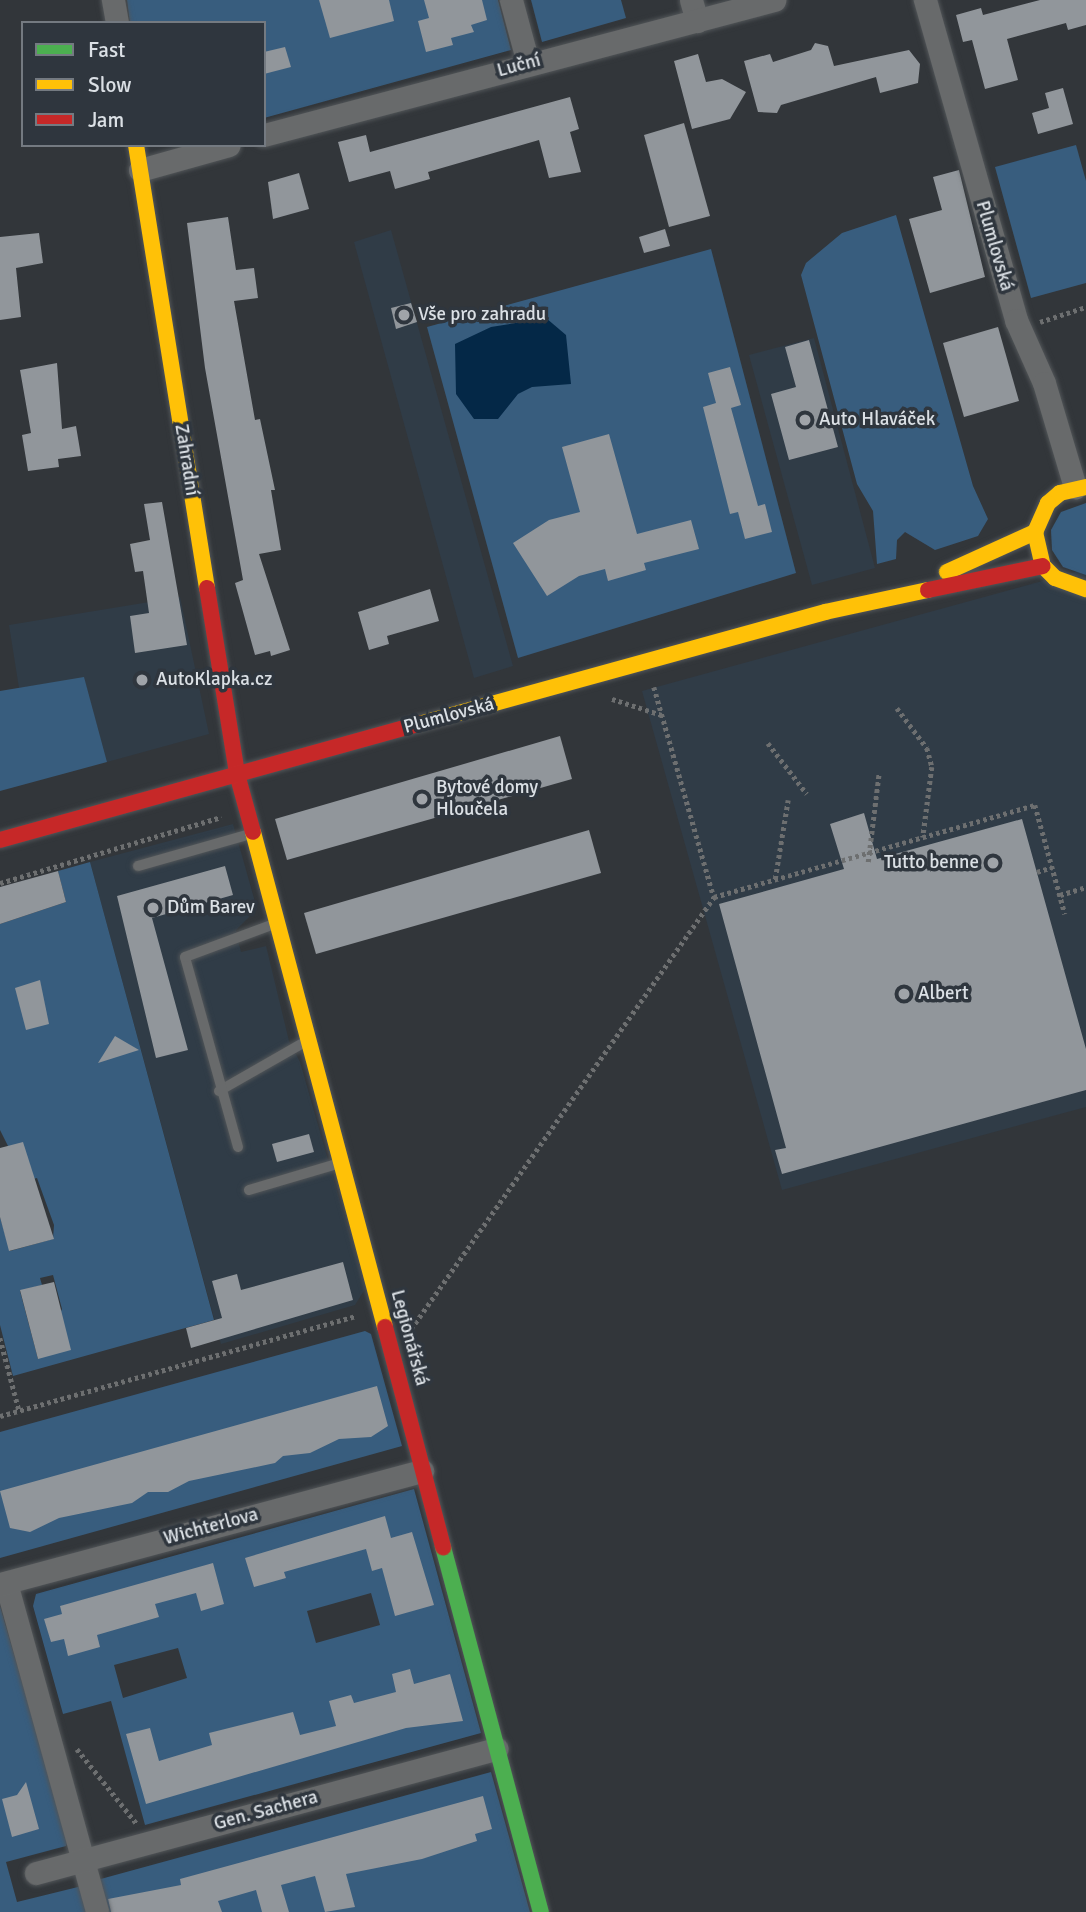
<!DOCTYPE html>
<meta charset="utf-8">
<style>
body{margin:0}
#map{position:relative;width:1086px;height:1912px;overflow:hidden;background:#32363a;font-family:Signika,sans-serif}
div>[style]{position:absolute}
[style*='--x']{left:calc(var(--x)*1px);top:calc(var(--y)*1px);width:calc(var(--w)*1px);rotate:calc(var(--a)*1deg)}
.built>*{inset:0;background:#303c47}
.green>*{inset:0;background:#385d7e}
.water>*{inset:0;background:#042847}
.building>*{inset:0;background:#91969b}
.path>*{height:4.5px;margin-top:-2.25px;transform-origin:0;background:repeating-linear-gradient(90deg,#6d6f70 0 3.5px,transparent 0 7px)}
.roads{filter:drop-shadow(0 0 2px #515558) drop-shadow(0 0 2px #515558)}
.lane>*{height:10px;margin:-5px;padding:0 5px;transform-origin:5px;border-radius:5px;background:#686a6b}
.street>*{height:23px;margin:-11.5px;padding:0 11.5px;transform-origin:11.5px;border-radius:11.5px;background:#686a6b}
.fast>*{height:16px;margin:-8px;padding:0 8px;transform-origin:8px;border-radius:8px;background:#4caf50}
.slow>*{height:16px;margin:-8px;padding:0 8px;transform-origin:8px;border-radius:8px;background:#ffc107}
.jam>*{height:16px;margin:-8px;padding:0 8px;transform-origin:8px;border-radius:8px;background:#c62828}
.dots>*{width:19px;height:19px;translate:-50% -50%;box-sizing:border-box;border:4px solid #2f363e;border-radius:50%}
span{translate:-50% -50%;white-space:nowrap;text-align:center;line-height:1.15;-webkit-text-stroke:7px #2f363e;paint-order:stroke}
.street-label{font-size:19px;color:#dbe0e5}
.poi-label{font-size:19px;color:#dbe0e5}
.left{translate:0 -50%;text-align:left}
.right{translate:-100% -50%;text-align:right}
.legend{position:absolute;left:21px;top:21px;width:245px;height:126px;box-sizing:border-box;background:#2f363e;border:2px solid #747a81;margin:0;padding:9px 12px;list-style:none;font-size:21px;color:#dbe0e5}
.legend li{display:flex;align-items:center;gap:14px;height:35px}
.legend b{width:35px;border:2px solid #747a81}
</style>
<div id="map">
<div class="built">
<div style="clip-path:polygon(391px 230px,513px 666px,474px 678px,354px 242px)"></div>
<div style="clip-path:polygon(814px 338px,875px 568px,812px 585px,749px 355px)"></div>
<div style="clip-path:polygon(1086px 569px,1086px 1107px,782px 1190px,642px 691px)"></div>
<div style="clip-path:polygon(180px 597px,209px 734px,107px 762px,84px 678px,19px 688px,9px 625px)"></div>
<div style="clip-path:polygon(233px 824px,257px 909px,236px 930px,238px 940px,241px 952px,266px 946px,289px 1041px,300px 1062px,365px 1289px,355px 1305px,221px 1344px,90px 862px)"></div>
</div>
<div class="green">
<div style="clip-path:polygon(127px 0,498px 0,511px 50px,264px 118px,264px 23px,130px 23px)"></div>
<div style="clip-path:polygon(531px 0,621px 0,626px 18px,542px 42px)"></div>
<div style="clip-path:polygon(1076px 145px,1086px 181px,1086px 283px,1031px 298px,995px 167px)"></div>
<div style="clip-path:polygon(896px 215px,973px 486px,988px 519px,978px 536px,935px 550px,905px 532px,897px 540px,896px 559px,877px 564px,873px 511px,857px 484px,801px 275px,806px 263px,842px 233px)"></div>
<div style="clip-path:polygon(711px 249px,796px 573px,518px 658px,427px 327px)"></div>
<div style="clip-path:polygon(1086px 503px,1086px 575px,1063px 567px,1052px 550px,1051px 530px,1061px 512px)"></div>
<div style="clip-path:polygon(84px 677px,107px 762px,0 791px,0 691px)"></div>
<div style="clip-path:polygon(evenodd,90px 862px,214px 1320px,13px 1376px,0 1325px,0 1217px,10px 1251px,53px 1239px,54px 1225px,37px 1178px,6px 1186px,8px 1146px,0 1130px,0 924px,66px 902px,58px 871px,90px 862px,53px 1275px,62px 1309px,38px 1359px,20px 1291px,42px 1285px,40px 1278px,53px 1275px)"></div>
<div style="clip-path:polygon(365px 1331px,371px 1334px,402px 1446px,0 1558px,0 1432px)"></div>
<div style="clip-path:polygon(evenodd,414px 1489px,481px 1733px,145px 1825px,111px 1701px,63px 1714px,33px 1606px,36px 1594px,414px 1489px,371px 1593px,380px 1625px,316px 1643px,307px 1611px,371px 1593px,414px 1489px,178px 1648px,187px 1678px,123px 1698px,114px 1665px,178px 1648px)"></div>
<div style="clip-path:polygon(0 1606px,68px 1841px,66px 1846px,6px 1862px,17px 1902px,82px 1886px,89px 1912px,0 1912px)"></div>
<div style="clip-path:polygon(491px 1772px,530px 1912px,106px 1912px,97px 1880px)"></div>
</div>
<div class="water">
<div style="clip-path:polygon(546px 318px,566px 335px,571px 384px,532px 387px,518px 394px,498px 419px,474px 419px,456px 394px,455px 344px,491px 327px)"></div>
</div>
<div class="building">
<div style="clip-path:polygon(319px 0,389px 0,394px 21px,330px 38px)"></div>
<div style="clip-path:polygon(424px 0,482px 0,487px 20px,471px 25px,474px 32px,451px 38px,453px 45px,426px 52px,418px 21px,429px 18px)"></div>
<div style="clip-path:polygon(1040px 0,1086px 0,1086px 25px,1068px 30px,1066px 23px,1007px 39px,1018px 80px,985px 89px,972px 40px,963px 42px,956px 15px,981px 8px,983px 15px)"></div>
<div style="clip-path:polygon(815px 43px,828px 46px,834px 66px,909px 50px,920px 64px,918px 83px,880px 93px,876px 77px,781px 105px,777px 113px,758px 112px,744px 61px,770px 54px,773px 62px,811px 50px)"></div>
<div style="clip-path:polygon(285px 47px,291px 67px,264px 74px,264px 52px)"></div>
<div style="clip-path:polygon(698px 54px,706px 82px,722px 79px,746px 92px,730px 119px,692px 129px,674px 61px)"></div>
<div style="clip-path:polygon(1063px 88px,1073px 124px,1038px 134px,1032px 113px,1049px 108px,1045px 93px)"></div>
<div style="clip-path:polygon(570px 97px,579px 129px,570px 132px,581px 172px,549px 178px,539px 140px,428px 172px,430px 179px,395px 189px,390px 171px,349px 182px,338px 142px,366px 135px,370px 152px)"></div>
<div style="clip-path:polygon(684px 123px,710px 216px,669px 227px,644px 135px)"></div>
<div style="clip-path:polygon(959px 170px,985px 277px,930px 293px,909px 219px,942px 210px,933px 177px)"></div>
<div style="clip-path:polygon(299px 173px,309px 209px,273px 219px,268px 182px)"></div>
<div style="clip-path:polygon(228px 217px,236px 270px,254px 268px,258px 298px,234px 301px,255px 420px,260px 419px,275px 490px,271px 490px,281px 550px,259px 554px,290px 650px,271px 656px,270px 651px,255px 655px,235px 583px,243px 580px,205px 368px,187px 223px)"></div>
<div style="clip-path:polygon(665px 229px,670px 246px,644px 253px,639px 237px)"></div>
<div style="clip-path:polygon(39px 233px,43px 263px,16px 268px,21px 317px,0 320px,0 237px)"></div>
<div style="clip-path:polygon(411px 303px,417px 322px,396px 329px,391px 308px)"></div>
<div style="clip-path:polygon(998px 327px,1019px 401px,964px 417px,943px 343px)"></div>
<div style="clip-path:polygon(809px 340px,838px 447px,789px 460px,771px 394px,796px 387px,785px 347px)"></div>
<div style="clip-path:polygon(57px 363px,62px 429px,76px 426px,81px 456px,58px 459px,59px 467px,28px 471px,22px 435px,31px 433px,20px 370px)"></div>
<div style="clip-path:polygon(730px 367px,741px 405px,731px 408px,758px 506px,765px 504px,772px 532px,745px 539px,738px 512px,730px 514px,703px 407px,716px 403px,708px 373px)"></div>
<div style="clip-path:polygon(609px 434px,637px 534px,691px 520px,699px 549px,644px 563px,646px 570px,608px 581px,605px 569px,579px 576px,547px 596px,513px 543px,549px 520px,580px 512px,562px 447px)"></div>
<div style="clip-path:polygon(162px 502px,187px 645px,135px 653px,130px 616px,149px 613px,143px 571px,135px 572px,130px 544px,150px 540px,144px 504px)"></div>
<div style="clip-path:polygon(430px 589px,439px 621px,387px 636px,389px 644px,369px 650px,358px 612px)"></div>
<div style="clip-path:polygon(560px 736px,572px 779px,287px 860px,275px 819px)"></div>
<div style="clip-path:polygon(864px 813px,877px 859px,1022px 819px,1086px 1049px,1086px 1090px,782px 1174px,775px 1150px,786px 1148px,719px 904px,844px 869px,830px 824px)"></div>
<div style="clip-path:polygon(589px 830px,601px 873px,316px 954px,304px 913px)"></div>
<div style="clip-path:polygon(225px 866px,233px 895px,152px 918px,188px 1050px,156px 1058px,117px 896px)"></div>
<div style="clip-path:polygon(58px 871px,66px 902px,0 924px,0 887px)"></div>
<div style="clip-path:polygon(40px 980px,49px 1024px,26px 1030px,15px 988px)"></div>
<div style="clip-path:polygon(115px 1036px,139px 1050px,98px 1063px)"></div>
<div style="clip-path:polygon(309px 1134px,314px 1152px,277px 1162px,272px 1144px)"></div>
<div style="clip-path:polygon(23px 1142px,54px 1239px,9px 1251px,0 1217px,0 1148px)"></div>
<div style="clip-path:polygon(343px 1262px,353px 1300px,191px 1348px,186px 1328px,222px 1318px,212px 1281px,237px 1274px,241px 1290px)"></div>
<div style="clip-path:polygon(54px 1282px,71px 1350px,38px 1359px,20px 1290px)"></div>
<div style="clip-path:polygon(377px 1386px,388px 1426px,371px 1437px,339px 1439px,310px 1453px,283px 1456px,275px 1463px,189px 1481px,168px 1492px,148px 1492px,132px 1503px,59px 1518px,30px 1532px,10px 1528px,0 1491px)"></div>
<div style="clip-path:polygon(385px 1516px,391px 1538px,412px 1532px,434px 1605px,395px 1616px,382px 1568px,372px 1571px,366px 1549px,284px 1572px,286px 1578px,254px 1587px,245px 1558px)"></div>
<div style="clip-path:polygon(213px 1563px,224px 1604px,201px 1611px,196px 1593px,155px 1604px,159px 1617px,97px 1635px,100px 1647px,68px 1656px,64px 1639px,51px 1642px,44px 1619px,62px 1614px,60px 1606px)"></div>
<div style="clip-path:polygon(410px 1669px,414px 1684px,450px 1674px,463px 1721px,406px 1728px,146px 1804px,126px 1734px,150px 1728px,159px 1761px,212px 1745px,209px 1733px,293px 1712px,300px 1735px,336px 1726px,329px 1701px,351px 1695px,354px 1703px,396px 1692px,392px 1674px)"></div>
<div style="clip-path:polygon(26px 1782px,39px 1829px,12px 1837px,2px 1799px,17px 1795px)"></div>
<div style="clip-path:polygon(483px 1796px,492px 1829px,475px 1834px,477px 1841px,422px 1859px,346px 1874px,355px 1907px,325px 1912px,315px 1876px,281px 1885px,289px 1912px,262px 1912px,256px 1890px,218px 1901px,222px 1912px,111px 1912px,108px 1899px,181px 1885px,180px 1879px)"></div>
</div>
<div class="path">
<div style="--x:1040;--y:322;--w:48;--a:-18.1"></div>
<div style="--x:654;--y:687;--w:218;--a:74.1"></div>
<div style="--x:714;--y:897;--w:334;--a:-16"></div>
<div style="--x:1035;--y:805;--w:113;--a:74.6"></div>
<div style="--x:612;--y:699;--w:52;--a:17.7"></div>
<div style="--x:897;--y:708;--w:50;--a:53.1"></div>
<div style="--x:927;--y:748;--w:20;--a:75"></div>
<div style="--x:932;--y:767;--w:71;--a:97.3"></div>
<div style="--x:768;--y:743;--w:64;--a:52.6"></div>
<div style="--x:868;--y:862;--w:90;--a:-83"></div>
<div style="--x:1037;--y:872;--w:16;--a:-18"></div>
<div style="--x:775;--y:879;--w:80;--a:-80.7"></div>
<div style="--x:0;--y:883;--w:231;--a:-16.6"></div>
<div style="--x:1060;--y:895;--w:27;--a:-17"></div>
<div style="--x:411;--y:1329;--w:528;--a:-54.95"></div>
<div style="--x:0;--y:1338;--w:74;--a:75.2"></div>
<div style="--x:0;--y:1416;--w:370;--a:-15.7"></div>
<div style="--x:77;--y:1749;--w:96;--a:51.3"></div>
</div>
<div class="roads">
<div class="lane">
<div style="--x:138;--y:866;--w:116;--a:-15.9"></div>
<div style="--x:219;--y:1091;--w:99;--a:-29.7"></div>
<div style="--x:238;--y:1147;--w:197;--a:-105.6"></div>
<div style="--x:185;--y:957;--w:95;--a:-20.3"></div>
<div style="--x:249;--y:1190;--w:92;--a:-16.5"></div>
</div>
<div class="street">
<div style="--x:113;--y:0;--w:23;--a:80"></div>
<div style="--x:511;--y:0;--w:65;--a:74.9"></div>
<div style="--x:691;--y:0;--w:22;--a:74"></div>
<div style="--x:925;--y:0;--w:333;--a:74.1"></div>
<div style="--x:1016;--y:320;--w:69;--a:66"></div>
<div style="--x:1044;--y:383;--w:109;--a:73.4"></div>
<div style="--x:264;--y:135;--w:528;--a:-14.83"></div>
<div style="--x:140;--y:170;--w:92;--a:-15.7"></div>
<div style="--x:6;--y:1583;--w:341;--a:74.5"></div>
<div style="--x:0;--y:1584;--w:437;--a:-15"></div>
<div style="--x:36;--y:1873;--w:477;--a:-15.1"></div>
</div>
<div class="fast">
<div style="--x:443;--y:1547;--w:378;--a:75"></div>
</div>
<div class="slow">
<div style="--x:136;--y:145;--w:449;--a:80.9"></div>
<div style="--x:1086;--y:487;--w:27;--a:167"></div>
<div style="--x:1060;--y:493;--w:16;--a:140"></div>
<div style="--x:1048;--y:503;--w:32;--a:114"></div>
<div style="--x:1035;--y:532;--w:35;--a:77"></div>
<div style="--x:1043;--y:566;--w:17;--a:45"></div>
<div style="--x:1055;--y:578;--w:33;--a:20"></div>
<div style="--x:947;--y:572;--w:97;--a:-24.4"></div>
<div style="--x:419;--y:724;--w:421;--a:-15.4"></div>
<div style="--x:825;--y:612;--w:105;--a:-12.1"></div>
<div style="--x:253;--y:832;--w:512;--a:75.07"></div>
</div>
<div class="jam">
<div style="--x:207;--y:588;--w:188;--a:80.8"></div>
<div style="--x:237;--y:774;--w:60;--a:74.6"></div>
<div style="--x:928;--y:590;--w:117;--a:-11.8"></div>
<div style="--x:0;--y:840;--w:435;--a:-15.5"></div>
<div style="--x:385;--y:1327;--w:228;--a:75.2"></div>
</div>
</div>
<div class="dots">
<div style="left:404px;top:315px;background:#a0a4a9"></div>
<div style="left:805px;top:420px;background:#a0a4a9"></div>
<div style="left:142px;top:680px;background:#a0a4a9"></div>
<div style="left:422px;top:799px;background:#a0a4a9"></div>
<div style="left:993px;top:863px;background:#a0a4a9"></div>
<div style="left:153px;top:908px;background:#a0a4a9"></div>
<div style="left:904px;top:994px;background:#a0a4a9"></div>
</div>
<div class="street-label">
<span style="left:519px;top:66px;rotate:-15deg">Luční</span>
<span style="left:994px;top:246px;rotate:74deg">Plumlovská</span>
<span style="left:186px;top:460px;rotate:81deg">Zahradní</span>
<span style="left:449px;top:716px;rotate:-15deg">Plumlovská</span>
<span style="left:409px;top:1338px;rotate:75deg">Legionářská</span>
<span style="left:211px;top:1527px;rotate:-15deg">Wichterlova</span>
<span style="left:266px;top:1811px;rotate:-15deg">Gen. Sachera</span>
</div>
<div class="poi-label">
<span class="left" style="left:418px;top:315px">Vše pro zahradu</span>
<span class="left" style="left:819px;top:420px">Auto Hlaváček</span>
<span class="left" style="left:156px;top:680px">AutoKlapka.cz</span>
<span class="left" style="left:436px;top:799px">Bytové domy<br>Hloučela</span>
<span class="right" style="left:979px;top:863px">Tutto benne</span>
<span class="left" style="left:167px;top:908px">Dům Barev</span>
<span class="left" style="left:918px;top:994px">Albert</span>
</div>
<ul class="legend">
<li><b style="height:9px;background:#4caf50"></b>Fast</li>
<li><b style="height:9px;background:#ffc107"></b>Slow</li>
<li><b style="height:9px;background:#c62828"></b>Jam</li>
</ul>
</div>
